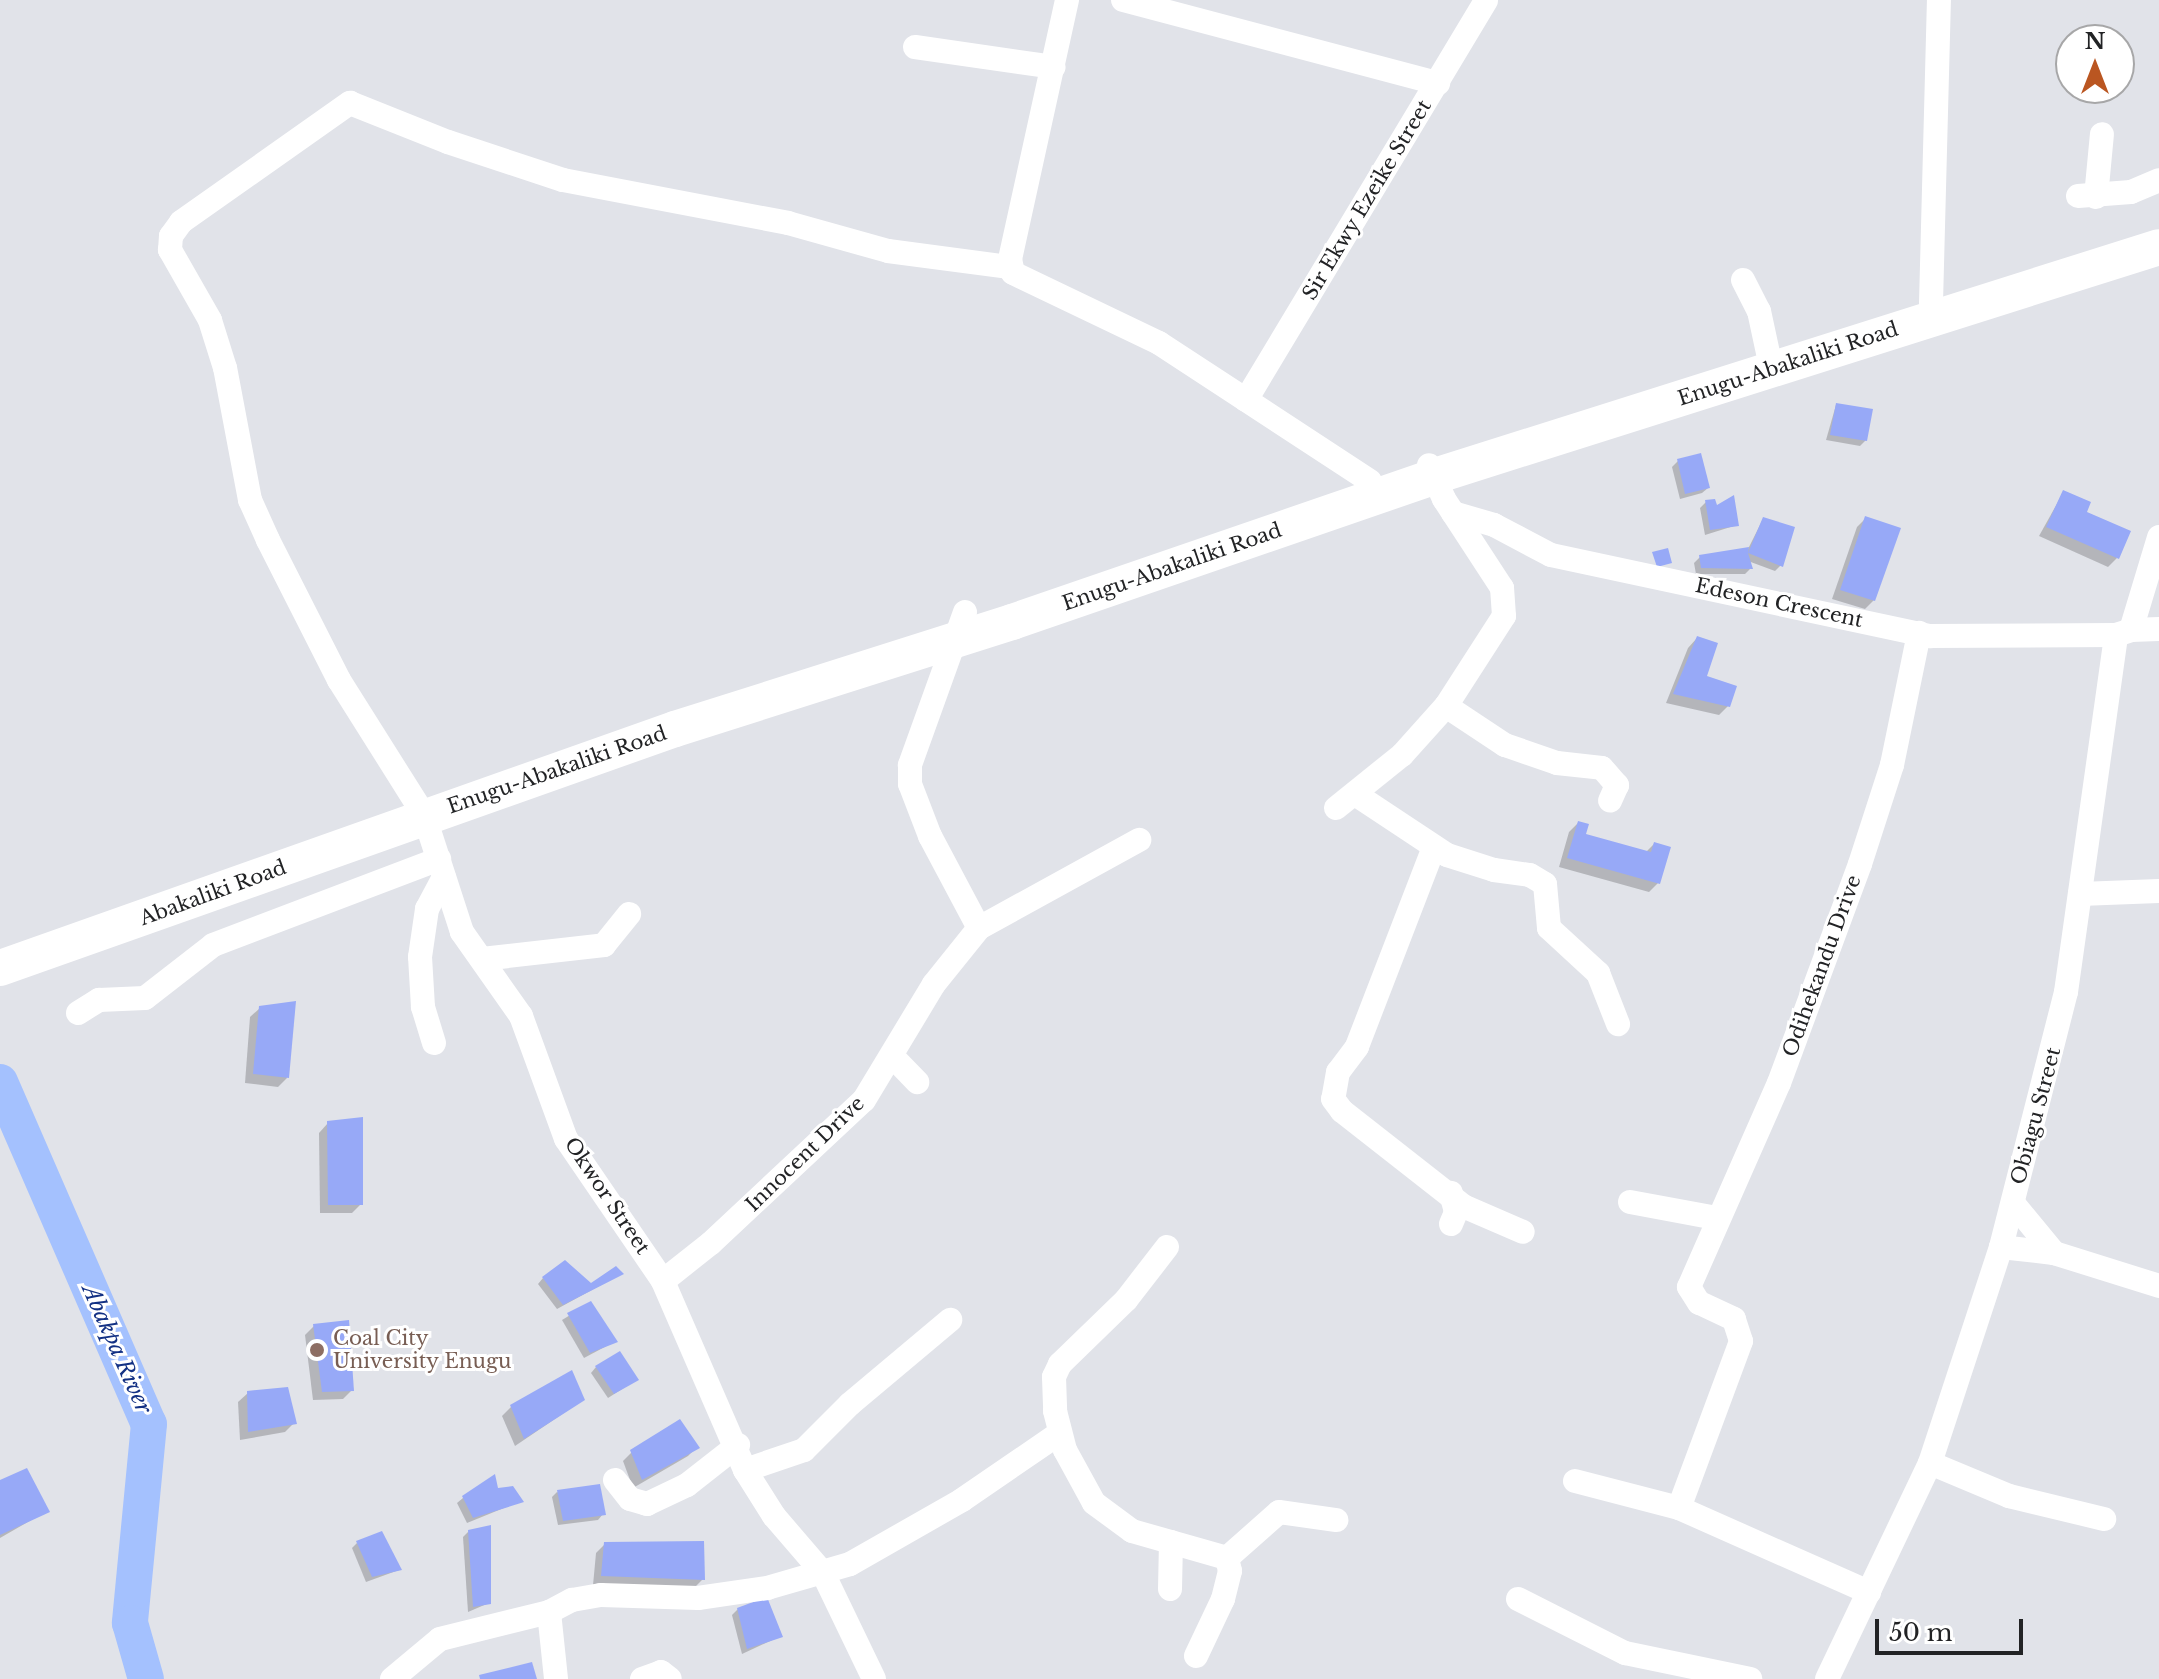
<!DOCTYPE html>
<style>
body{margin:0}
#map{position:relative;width:2159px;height:1679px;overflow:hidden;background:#e1e3e9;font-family:"Libre Baskerville",serif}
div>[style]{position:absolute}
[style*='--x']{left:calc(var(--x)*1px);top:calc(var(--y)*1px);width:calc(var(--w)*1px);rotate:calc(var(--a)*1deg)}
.shadow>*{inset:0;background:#0003}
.river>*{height:36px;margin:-18px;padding:0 18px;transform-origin:18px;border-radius:18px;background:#a4c1fe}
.building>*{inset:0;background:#97a9f7}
.minor>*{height:24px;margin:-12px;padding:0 12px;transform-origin:12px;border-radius:12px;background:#fff}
.highway>*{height:36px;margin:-18px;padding:0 18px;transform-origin:18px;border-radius:18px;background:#fff}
.dots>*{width:22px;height:22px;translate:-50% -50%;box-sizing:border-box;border:4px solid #fff;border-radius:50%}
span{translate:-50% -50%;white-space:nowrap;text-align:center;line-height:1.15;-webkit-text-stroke:6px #fff;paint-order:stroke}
.street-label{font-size:20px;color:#222325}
.education-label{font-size:20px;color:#785e54}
.left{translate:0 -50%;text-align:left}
.water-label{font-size:22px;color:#133184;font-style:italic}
.north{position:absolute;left:2055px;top:24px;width:80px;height:80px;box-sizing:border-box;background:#fff;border:2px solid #a7a7a8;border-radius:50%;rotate:0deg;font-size:22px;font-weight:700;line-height:32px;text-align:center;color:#222325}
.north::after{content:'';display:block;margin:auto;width:28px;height:36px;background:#ba5621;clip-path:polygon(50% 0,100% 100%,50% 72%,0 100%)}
.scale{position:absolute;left:1875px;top:1619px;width:148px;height:36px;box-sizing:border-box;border:4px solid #222325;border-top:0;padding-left:10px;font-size:24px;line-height:28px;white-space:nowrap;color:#222325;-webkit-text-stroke:6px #fff;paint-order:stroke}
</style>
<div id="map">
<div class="shadow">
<div style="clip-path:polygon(1836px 405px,1866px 440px,1860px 446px,1826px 440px)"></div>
<div style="clip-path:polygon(1678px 461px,1708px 488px,1702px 493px,1680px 499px,1672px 467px)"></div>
<div style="clip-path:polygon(2063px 493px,2117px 558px,2108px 567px,2039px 536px)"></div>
<div style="clip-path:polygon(1732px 498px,1737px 525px,1705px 535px,1700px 508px,1706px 502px,1715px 508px)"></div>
<div style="clip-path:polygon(1866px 518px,1874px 600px,1865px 609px,1832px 599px,1857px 527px)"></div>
<div style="clip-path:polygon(1763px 519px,1781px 565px,1775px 571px,1748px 561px,1750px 569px,1745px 574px,1696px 574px,1694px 563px,1700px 557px,1748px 549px)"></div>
<div style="clip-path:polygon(1697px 638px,1705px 678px,1728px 706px,1719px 715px,1666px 703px,1688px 648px)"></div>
<div style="clip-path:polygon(1578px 823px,1584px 835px,1646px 852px,1654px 844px,1658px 883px,1649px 892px,1559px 867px,1569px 832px)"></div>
<div style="clip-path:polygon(260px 1008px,287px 1078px,278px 1087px,245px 1083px,250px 1017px)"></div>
<div style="clip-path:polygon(328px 1123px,361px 1204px,352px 1213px,320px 1213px,319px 1133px)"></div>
<div style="clip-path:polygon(621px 1274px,557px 1309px,538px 1284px,543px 1278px,591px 1286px)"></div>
<div style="clip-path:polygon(590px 1303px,616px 1341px,584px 1358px,562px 1320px)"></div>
<div style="clip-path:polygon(314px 1326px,352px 1390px,343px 1399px,313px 1400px,305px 1335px)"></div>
<div style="clip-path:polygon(596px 1367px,636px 1380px,608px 1398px,591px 1373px)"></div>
<div style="clip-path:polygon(248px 1393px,294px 1423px,285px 1432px,240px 1440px,238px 1402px)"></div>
<div style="clip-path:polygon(583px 1400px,515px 1446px,502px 1416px,511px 1407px)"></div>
<div style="clip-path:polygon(697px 1447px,688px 1456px,633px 1488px,623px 1461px,632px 1452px)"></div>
<div style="clip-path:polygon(0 1482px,47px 1511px,0 1538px)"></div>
<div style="clip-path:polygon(557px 1492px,603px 1514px,598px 1520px,558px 1525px,552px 1497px)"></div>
<div style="clip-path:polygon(463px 1498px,521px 1501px,467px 1523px,457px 1503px)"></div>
<div style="clip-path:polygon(469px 1531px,489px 1603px,468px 1612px,463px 1537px)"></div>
<div style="clip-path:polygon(357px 1543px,399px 1570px,366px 1582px,352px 1548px)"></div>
<div style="clip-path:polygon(605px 1544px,703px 1579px,694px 1588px,593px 1585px,596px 1553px)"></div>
<div style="clip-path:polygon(738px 1609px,781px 1636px,742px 1654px,732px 1615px)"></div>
</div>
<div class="river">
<div style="--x:0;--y:1082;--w:373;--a:66.5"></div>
<div style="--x:149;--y:1424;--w:200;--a:95.5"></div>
<div style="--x:130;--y:1623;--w:58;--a:74.1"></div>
</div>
<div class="building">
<div style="clip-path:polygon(1836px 403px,1873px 409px,1867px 441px,1830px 435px)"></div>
<div style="clip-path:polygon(1701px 453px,1710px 488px,1685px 494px,1677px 459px)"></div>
<div style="clip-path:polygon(2063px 490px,2091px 502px,2087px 512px,2131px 531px,2119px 559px,2046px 527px)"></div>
<div style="clip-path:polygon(1734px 495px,1739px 526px,1710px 530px,1705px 500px,1715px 499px,1717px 505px)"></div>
<div style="clip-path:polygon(1865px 516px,1901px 528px,1875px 601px,1840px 590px)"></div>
<div style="clip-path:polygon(1763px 517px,1795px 527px,1783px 567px,1748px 553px,1753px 569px,1701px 568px,1699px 555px,1749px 547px,1748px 553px)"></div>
<div style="clip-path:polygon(1668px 548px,1672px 563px,1657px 567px,1652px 552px)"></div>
<div style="clip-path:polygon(1697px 636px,1718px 643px,1707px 676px,1737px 686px,1730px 707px,1673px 694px)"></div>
<div style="clip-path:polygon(1578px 821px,1589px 824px,1586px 834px,1651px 852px,1654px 842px,1671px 847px,1660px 884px,1567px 858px)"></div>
<div style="clip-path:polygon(296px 1001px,289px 1078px,253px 1074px,259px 1006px)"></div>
<div style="clip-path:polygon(363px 1117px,363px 1205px,328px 1205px,327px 1121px)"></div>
<div style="clip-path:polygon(565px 1260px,591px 1283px,616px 1266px,624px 1274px,563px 1305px,542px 1277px)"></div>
<div style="clip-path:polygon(591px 1301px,618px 1342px,590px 1353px,567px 1313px)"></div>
<div style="clip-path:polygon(349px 1320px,354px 1391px,322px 1392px,313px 1324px)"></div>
<div style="clip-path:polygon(620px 1351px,639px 1380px,614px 1394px,595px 1366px)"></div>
<div style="clip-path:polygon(572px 1370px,585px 1400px,524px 1439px,510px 1405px)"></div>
<div style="clip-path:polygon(288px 1387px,297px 1424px,248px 1432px,247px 1391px)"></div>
<div style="clip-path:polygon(680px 1419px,700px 1448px,642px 1480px,630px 1450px)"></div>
<div style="clip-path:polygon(27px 1468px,50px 1512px,0 1535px,0 1480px)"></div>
<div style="clip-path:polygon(495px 1474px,498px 1488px,513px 1486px,524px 1502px,473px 1518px,462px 1496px)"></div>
<div style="clip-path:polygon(600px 1484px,606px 1515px,563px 1521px,557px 1490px)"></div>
<div style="clip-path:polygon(491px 1525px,491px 1604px,473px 1607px,468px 1530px)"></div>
<div style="clip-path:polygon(382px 1531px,402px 1570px,372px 1577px,356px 1541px)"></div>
<div style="clip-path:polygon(704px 1541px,705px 1580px,601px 1576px,604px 1542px)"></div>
<div style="clip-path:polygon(767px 1597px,783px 1637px,747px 1649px,737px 1608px)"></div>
<div style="clip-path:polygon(532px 1662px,537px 1679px,480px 1679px,479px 1675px)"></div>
</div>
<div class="minor">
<div style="--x:1067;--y:0;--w:265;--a:102.4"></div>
<div style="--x:1010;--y:259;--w:14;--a:78"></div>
<div style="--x:1013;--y:273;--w:162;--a:25.6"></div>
<div style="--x:1159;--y:343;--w:252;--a:33.2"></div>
<div style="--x:1123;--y:0;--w:326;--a:14.8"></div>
<div style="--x:915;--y:47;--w:140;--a:8.2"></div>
<div style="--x:2078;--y:196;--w:53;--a:-4.3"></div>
<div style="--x:2131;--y:192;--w:30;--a:-23"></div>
<div style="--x:2096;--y:197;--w:63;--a:-84.6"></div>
<div style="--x:1743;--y:280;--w:35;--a:63"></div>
<div style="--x:1759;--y:311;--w:43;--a:77.9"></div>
<div style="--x:1931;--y:303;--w:303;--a:-88.5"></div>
<div style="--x:1246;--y:400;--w:466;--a:-59"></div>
<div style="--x:1453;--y:513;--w:43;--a:16.3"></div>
<div style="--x:1494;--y:525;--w:64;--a:27.8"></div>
<div style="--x:1551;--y:555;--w:388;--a:12.1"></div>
<div style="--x:1930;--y:636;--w:186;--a:-0.3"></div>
<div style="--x:965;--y:612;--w:163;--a:109.8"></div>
<div style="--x:910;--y:765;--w:19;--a:90"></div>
<div style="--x:910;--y:784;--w:56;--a:69"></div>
<div style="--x:930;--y:836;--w:104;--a:62"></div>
<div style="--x:2131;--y:630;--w:28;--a:-2"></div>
<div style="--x:1446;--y:706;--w:71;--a:33.5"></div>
<div style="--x:1505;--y:745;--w:55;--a:19.1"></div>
<div style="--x:1557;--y:763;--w:45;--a:6.3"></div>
<div style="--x:1602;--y:768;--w:23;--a:49"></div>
<div style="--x:1617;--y:785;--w:17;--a:114"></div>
<div style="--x:1355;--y:794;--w:110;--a:33.5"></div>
<div style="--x:1447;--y:855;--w:49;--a:17.7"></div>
<div style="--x:1494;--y:870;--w:36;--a:8"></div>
<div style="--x:1530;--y:875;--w:17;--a:31"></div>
<div style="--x:1545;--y:884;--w:44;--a:84.8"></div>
<div style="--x:1549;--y:928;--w:67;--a:42.6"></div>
<div style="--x:1598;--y:973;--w:55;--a:68.6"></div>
<div style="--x:1336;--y:808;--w:85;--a:-38.8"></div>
<div style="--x:1402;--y:755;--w:66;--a:-48.1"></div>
<div style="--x:1446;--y:706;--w:107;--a:-57.2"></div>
<div style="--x:1504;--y:616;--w:28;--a:-94"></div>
<div style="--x:1502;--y:588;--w:106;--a:-123.1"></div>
<div style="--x:1444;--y:499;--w:37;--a:-114"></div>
<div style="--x:1434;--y:847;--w:214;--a:111.1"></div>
<div style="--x:1357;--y:1047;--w:31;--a:127"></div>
<div style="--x:1338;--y:1072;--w:27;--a:100"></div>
<div style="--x:1333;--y:1099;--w:15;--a:53"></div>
<div style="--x:1342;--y:1111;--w:154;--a:38.1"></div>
<div style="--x:1463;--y:1206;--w:65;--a:23.4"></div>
<div style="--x:2080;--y:894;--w:79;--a:-2.2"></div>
<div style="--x:482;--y:959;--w:123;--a:-6.5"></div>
<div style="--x:604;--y:945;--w:40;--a:-51"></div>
<div style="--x:78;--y:1013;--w:25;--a:-32"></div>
<div style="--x:99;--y:1000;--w:46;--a:-2.5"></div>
<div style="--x:145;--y:998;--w:86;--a:-37.9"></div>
<div style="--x:213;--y:945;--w:242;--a:-20.8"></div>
<div style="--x:434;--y:1043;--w:38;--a:-107"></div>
<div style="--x:423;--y:1007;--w:50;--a:-93.4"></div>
<div style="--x:420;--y:957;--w:49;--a:-81.7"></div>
<div style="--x:427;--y:909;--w:36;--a:-62"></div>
<div style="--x:893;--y:1057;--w:35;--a:46"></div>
<div style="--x:1630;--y:1202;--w:87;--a:10.5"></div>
<div style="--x:2013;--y:1203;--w:65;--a:50.6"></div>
<div style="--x:1451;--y:1224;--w:13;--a:-67"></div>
<div style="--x:1456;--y:1212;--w:20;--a:-105"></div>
<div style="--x:1167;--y:1247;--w:67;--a:127.7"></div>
<div style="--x:1126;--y:1300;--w:92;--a:135.9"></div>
<div style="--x:1060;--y:1364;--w:14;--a:115"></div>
<div style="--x:1054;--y:1377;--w:34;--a:88"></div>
<div style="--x:1055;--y:1411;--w:40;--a:75.6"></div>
<div style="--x:1065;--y:1450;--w:60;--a:61.3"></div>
<div style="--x:1094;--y:1503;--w:47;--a:36.4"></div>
<div style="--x:1132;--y:1531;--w:99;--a:15.9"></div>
<div style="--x:1227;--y:1558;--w:69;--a:-41.5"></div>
<div style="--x:1279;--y:1512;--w:58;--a:8"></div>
<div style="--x:2001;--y:1247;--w:53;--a:6.5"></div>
<div style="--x:2054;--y:1253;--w:110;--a:17.4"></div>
<div style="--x:663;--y:1281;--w:61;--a:-38.4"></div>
<div style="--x:711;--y:1243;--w:209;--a:-43.1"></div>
<div style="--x:864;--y:1100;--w:135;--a:-58.9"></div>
<div style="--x:934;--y:984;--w:72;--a:-51.2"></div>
<div style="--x:979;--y:928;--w:183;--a:-28.8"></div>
<div style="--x:1930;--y:1463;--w:86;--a:22.7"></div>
<div style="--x:2009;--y:1496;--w:98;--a:13.6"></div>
<div style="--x:745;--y:1470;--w:62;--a:-18.7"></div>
<div style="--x:804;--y:1450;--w:65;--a:-45"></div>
<div style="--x:850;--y:1404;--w:131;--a:-40"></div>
<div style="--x:615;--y:1480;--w:24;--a:52"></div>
<div style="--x:630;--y:1499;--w:18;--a:16"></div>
<div style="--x:647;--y:1504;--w:44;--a:-25.4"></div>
<div style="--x:687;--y:1485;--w:65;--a:-38.1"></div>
<div style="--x:1575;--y:1481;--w:107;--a:14.6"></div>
<div style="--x:1679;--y:1508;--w:208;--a:23.9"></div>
<div style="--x:1679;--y:1508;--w:178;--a:-69.6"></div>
<div style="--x:1741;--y:1341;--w:23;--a:-108"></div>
<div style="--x:1734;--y:1319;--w:38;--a:-155"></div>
<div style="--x:1699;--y:1303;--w:19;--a:-122"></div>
<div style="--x:1689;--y:1287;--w:223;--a:-66.2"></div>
<div style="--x:1779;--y:1083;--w:233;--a:-69.7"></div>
<div style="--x:1860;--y:864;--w:104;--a:-72.1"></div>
<div style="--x:1892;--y:765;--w:135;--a:-78.4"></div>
<div style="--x:1170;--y:1589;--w:47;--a:-88.8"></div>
<div style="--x:1518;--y:1599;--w:120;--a:26.8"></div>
<div style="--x:1625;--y:1653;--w:128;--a:11.7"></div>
<div style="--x:549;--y:1612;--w:67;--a:84"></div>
<div style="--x:1196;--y:1656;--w:63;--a:-64.7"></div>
<div style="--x:1223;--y:1599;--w:29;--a:-76"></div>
<div style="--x:1230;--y:1571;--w:13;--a:-103"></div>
<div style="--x:392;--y:1679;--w:62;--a:-39.8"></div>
<div style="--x:440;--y:1639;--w:112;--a:-13.9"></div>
<div style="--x:549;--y:1612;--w:26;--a:-28"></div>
<div style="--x:572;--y:1600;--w:29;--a:-10"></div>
<div style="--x:601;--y:1595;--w:97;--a:1.8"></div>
<div style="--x:698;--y:1598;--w:70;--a:-8.2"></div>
<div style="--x:767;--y:1588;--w:86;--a:-16.1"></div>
<div style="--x:850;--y:1564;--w:129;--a:-29.7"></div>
<div style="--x:962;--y:1500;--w:119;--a:-34.4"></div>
<div style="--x:642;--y:1679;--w:20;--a:-20"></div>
<div style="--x:661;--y:1672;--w:11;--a:38"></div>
<div style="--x:874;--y:1679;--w:118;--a:-115.7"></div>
<div style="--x:823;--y:1573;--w:75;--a:-130.7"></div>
<div style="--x:774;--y:1516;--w:54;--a:-122.2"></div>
<div style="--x:745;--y:1470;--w:206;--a:-113.5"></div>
<div style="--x:663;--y:1281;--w:172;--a:-124.3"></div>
<div style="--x:566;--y:1139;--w:131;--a:-110.1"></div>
<div style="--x:521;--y:1016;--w:103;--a:-125.1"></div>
<div style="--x:462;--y:932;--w:123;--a:-108"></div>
<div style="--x:424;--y:815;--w:160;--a:-122.2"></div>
<div style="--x:339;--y:680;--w:157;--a:-116.9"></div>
<div style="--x:268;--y:540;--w:44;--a:-114.2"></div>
<div style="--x:250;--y:500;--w:134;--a:-100.7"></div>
<div style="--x:225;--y:368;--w:50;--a:-107.4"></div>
<div style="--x:210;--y:320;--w:81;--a:-119.7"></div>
<div style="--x:170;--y:250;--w:14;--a:-86"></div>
<div style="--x:171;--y:236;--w:17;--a:-54"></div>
<div style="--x:181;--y:222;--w:207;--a:-35.2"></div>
<div style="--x:350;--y:103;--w:105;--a:21.7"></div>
<div style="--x:448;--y:142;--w:121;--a:18.3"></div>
<div style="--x:563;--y:180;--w:229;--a:10.8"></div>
<div style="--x:788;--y:223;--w:104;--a:15.6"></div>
<div style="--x:888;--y:251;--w:123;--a:7.5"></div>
<div style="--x:1827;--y:1679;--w:239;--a:-64.5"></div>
<div style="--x:1930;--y:1463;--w:227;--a:-71.8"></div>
<div style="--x:2001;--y:1247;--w:263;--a:-75.7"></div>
<div style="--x:2066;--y:992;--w:360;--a:-82"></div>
<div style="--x:2116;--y:635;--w:16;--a:-18"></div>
<div style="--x:2131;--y:630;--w:97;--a:-73.2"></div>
</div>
<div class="highway">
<div style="--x:0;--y:968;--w:716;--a:-19.5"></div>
<div style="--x:675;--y:729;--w:354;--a:-17.6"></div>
<div style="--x:1012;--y:622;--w:447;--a:-19"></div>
<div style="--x:1435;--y:476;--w:759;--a:-17.55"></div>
</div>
<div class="dots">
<div style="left:317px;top:1350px;background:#8d6e63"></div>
</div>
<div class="street-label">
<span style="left:1367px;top:200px;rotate:-59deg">Sir Ekwy Ezeike Street</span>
<span style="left:1788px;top:364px;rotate:-18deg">Enugu-Abakaliki Road</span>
<span style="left:1172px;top:567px;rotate:-19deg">Enugu-Abakaliki Road</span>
<span style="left:1779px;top:603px;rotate:12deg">Edeson Crescent</span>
<span style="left:557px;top:770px;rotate:-19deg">Enugu-Abakaliki Road</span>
<span style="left:213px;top:893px;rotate:-20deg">Abakaliki Road</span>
<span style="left:1822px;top:966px;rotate:-70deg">Odihekandu Drive</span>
<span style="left:2036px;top:1116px;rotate:-75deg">Obiagu Street</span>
<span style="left:805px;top:1154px;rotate:-44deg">Innocent Drive</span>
<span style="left:607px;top:1196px;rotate:56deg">Okwor Street</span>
</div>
<div class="education-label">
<span class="left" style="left:333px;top:1350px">Coal City<br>University Enugu</span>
</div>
<div class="water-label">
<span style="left:117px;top:1349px;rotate:66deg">Abakpa River</span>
</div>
<div class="north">N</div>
<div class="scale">50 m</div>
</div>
